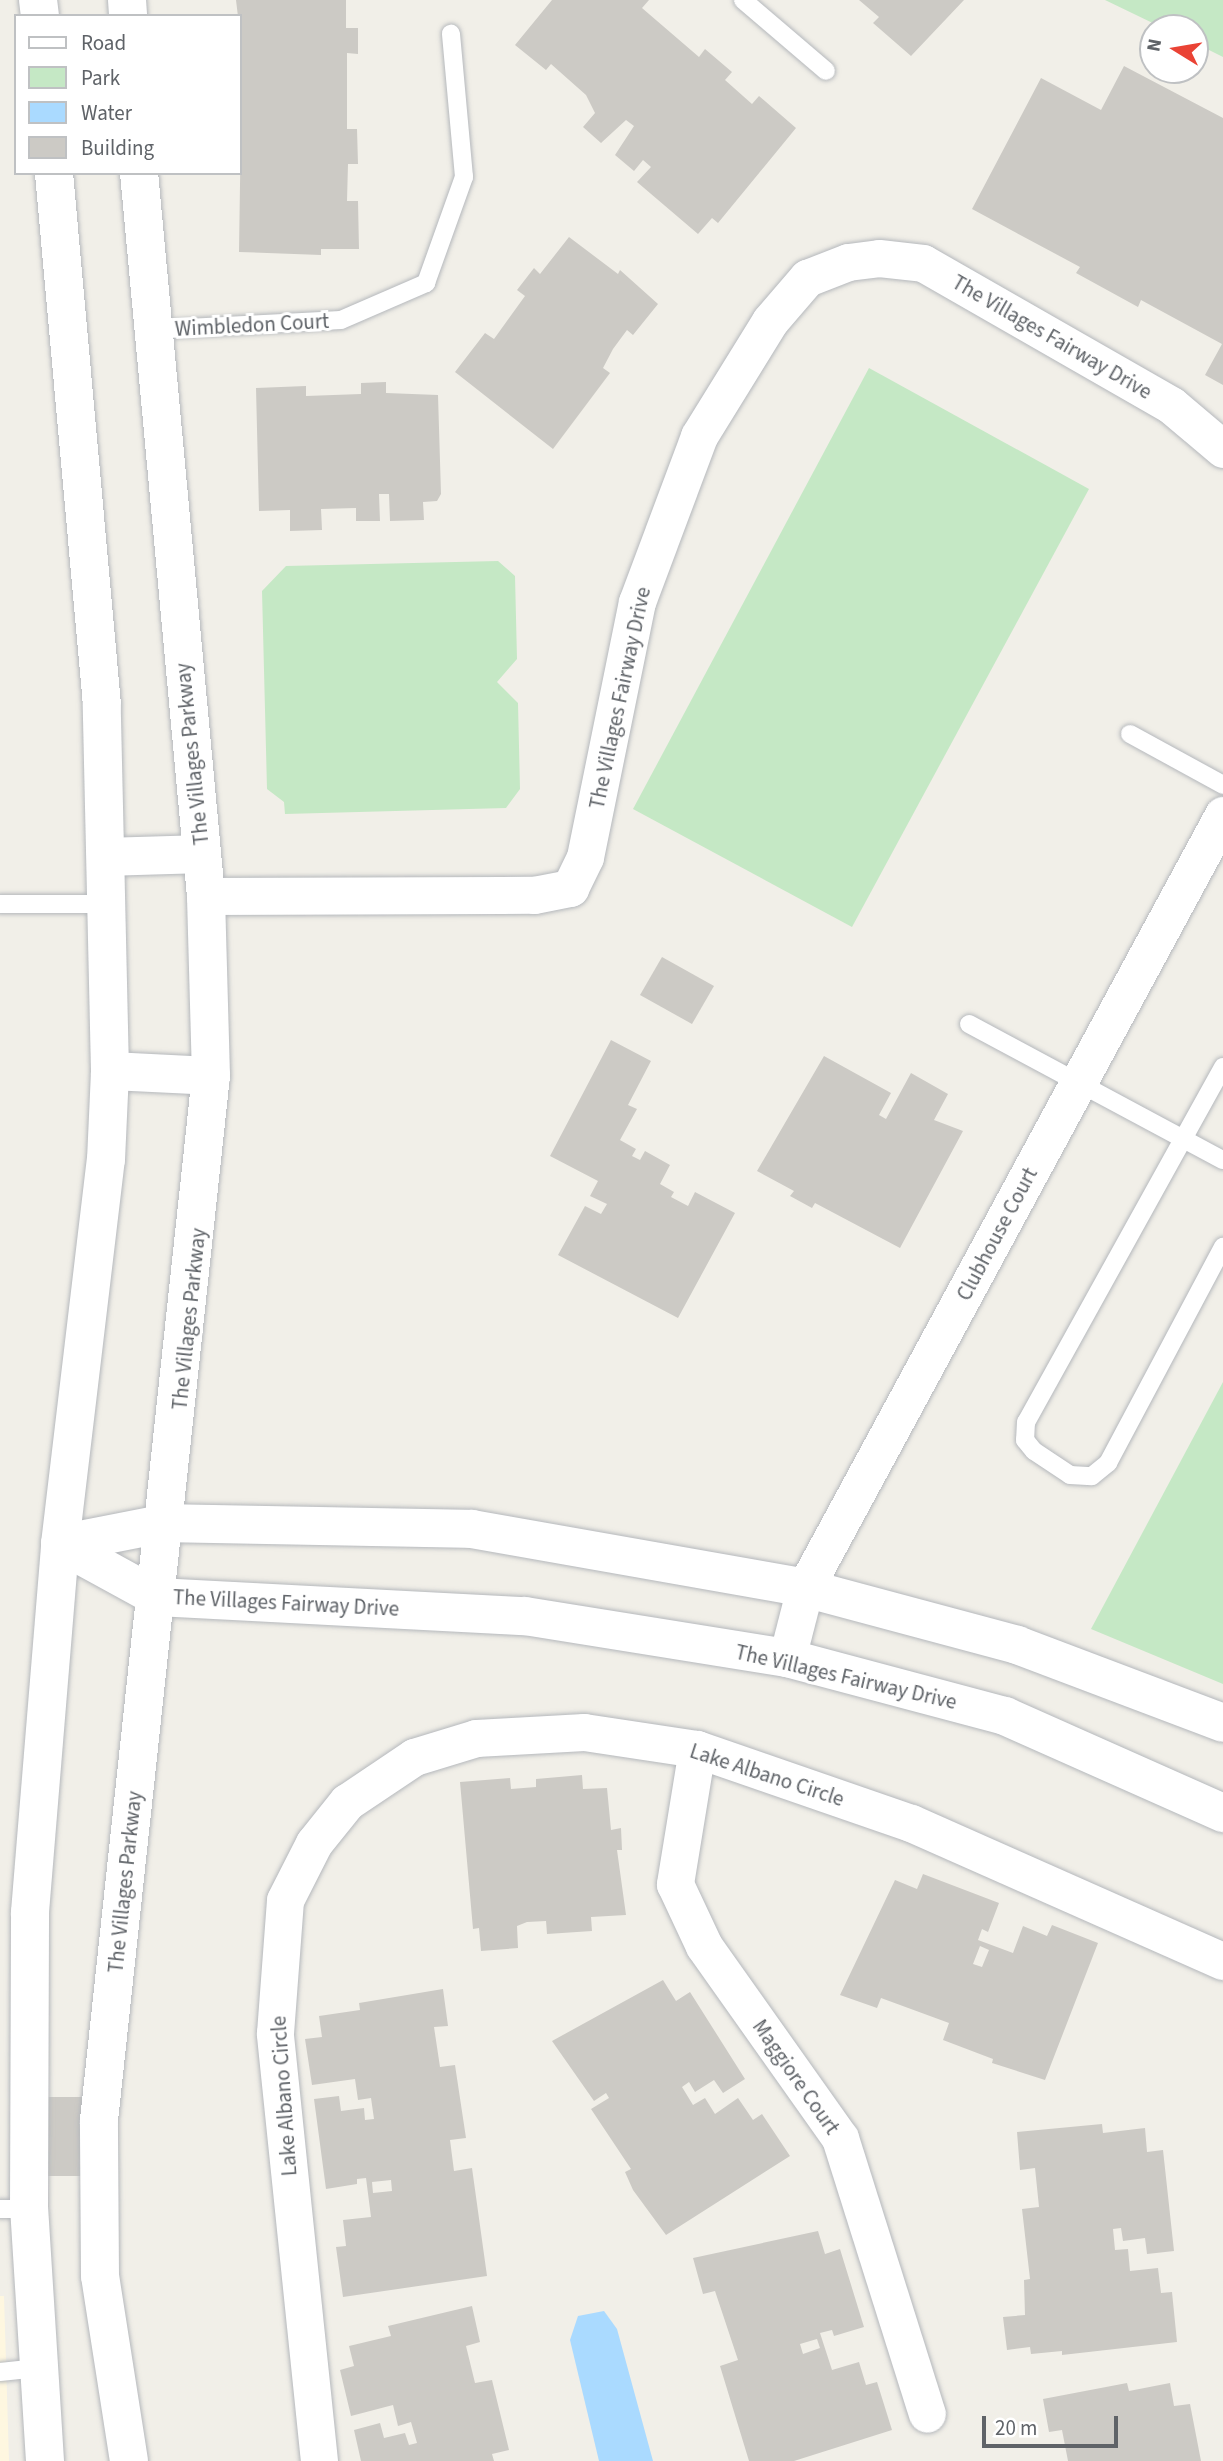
<!DOCTYPE html>
<style>
body{margin:0}
#map{position:relative;width:1223px;height:2461px;overflow:hidden;background:#f1efe8;font-family:"Source Sans 3",sans-serif}
div>[style]{position:absolute}
[style*='--x']{left:calc(var(--x)*1px);top:calc(var(--y)*1px);width:calc(var(--w)*1px);rotate:calc(var(--a)*1deg)}
.commercial>*{inset:0;background:#fef7e0}
.green>*{inset:0;background:#c5e8c5}
.water>*{inset:0;background:#aadaff}
.building>*{inset:0;background:#cccac5}
.roads{filter:drop-shadow(0 0 2px #b5b8bc) drop-shadow(0 0 2px #b5b8bc)}
.service>*{height:18px;margin:-9px;padding:0 9px;transform-origin:9px;border-radius:9px;background:#fff}
.minor>*{height:37px;margin:-18.5px;padding:0 18.5px;transform-origin:18.5px;border-radius:18.5px;background:#fff}
.tertiary>*{height:38px;margin:-19px;padding:0 19px;transform-origin:19px;border-radius:19px;background:#fff}
span{translate:-50% -50%;white-space:nowrap;text-align:center;line-height:1.15;-webkit-text-stroke:6px #fff;paint-order:stroke}
.street-label{font-size:21px;color:#5f6368}
.legend{position:absolute;left:14px;top:14px;width:228px;height:161px;box-sizing:border-box;background:#fff;border:2px solid #bfc1c3;margin:0;padding:9px 12px;list-style:none;font-size:21px;color:#5f6368}
.legend li{display:flex;align-items:center;gap:14px;height:35px}
.legend b{width:35px;border:2px solid #bfc1c3}
.north{position:absolute;left:1139px;top:14px;width:70px;height:70px;box-sizing:border-box;background:#fff;border:2px solid #bfc1c3;border-radius:50%;rotate:281deg;font-size:19px;font-weight:700;line-height:28px;text-align:center;color:#5f6368}
.north::after{content:'';display:block;margin:auto;width:24px;height:32px;background:#ea4335;clip-path:polygon(50% 0,100% 100%,50% 72%,0 100%)}
.scale{position:absolute;left:982px;top:2416px;width:136px;height:32px;box-sizing:border-box;border:4px solid #5f6368;border-top:0;padding-left:9px;font-size:21px;line-height:24px;white-space:nowrap;color:#5f6368;-webkit-text-stroke:5px #fff;paint-order:stroke}
</style>
<div id="map">
<div class="commercial">
<div style="clip-path:polygon(0 2296px,4px 2296px,9px 2461px,0 2461px)"></div>
</div>
<div class="green">
<div style="clip-path:polygon(1105px 0,1223px 0,1223px 57px,1195px 43px,1195px 28px,1163px 28px)"></div>
<div style="clip-path:polygon(869px 368px,1089px 489px,852px 927px,633px 809px)"></div>
<div style="clip-path:polygon(498px 561px,515px 576px,517px 659px,497px 682px,518px 703px,520px 789px,506px 808px,285px 814px,284px 802px,267px 789px,262px 591px,286px 566px)"></div>
<div style="clip-path:polygon(1223px 1382px,1223px 1684px,1091px 1629px)"></div>
</div>
<div class="water">
<div style="clip-path:polygon(604px 2311px,617px 2329px,653px 2461px,599px 2461px,570px 2340px,578px 2316px)"></div>
</div>
<div class="building">
<div style="clip-path:polygon(236px 0,346px 0,346px 28px,358px 28px,358px 54px,347px 53px,347px 129px,357px 129px,358px 164px,348px 164px,347px 201px,358px 201px,359px 249px,321px 249px,321px 255px,239px 252px,242px 50px)"></div>
<div style="clip-path:polygon(552px 0,649px 0,642px 8px,699px 57px,705px 49px,732px 72px,725px 80px,752px 104px,759px 96px,796px 128px,718px 223px,712px 218px,698px 234px,637px 182px,651px 167px,643px 160px,634px 171px,615px 155px,634px 126px,626px 120px,601px 143px,583px 127px,595px 113px,586px 95px,551px 64px,546px 70px,515px 45px)"></div>
<div style="clip-path:polygon(859px 0,964px 0,911px 56px,873px 23px,879px 17px)"></div>
<div style="clip-path:polygon(1124px 66px,1223px 118px,1223px 385px,1205px 375px,1222px 344px,1141px 300px,1138px 307px,1076px 273px,1080px 267px,972px 209px,1041px 78px,1101px 110px)"></div>
<div style="clip-path:polygon(569px 237px,618px 274px,620px 270px,658px 304px,633px 335px,627px 330px,613px 349px,603px 368px,610px 373px,553px 449px,455px 372px,485px 333px,494px 339px,525px 296px,517px 290px,534px 268px,540px 274px)"></div>
<div style="clip-path:polygon(386px 382px,386px 393px,438px 395px,441px 494px,437px 501px,423px 502px,424px 520px,390px 521px,389px 494px,379px 494px,380px 521px,356px 521px,356px 508px,321px 509px,322px 530px,290px 531px,290px 510px,259px 511px,256px 388px,306px 386px,306px 396px,361px 394px,361px 383px)"></div>
<div style="clip-path:polygon(662px 957px,714px 986px,692px 1024px,640px 995px)"></div>
<div style="clip-path:polygon(611px 1040px,651px 1061px,628px 1105px,637px 1109px,620px 1140px,636px 1149px,632px 1156px,640px 1160px,645px 1151px,670px 1165px,660px 1184px,674px 1192px,671px 1197px,688px 1206px,695px 1192px,735px 1213px,678px 1318px,558px 1255px,585px 1206px,601px 1214px,607px 1204px,590px 1196px,598px 1181px,550px 1156px)"></div>
<div style="clip-path:polygon(824px 1056px,891px 1093px,879px 1115px,886px 1119px,911px 1073px,948px 1094px,934px 1120px,963px 1131px,900px 1248px,815px 1203px,812px 1208px,790px 1196px,794px 1191px,757px 1171px)"></div>
<div style="clip-path:polygon(582px 1775px,583px 1789px,607px 1788px,611px 1830px,621px 1828px,622px 1850px,617px 1850px,626px 1915px,591px 1917px,592px 1931px,547px 1934px,546px 1921px,527px 1922px,517px 1926px,518px 1948px,481px 1951px,479px 1928px,473px 1929px,460px 1782px,510px 1778px,511px 1789px,536px 1787px,536px 1779px)"></div>
<div style="clip-path:polygon(evenodd,923px 1874px,999px 1903px,988px 1932px,982px 1929px,978px 1940px,1013px 1953px,1023px 1926px,1047px 1936px,1052px 1925px,1098px 1943px,1045px 2080px,992px 2063px,993px 2059px,943px 2040px,949px 2023px,881px 1998px,877px 2008px,840px 1995px,895px 1880px,917px 1889px,923px 1874px,980px 1946px,989px 1950px,982px 1967px,973px 1964px,980px 1946px)"></div>
<div style="clip-path:polygon(663px 1980px,676px 2001px,690px 1992px,745px 2079px,723px 2093px,714px 2080px,695px 2092px,689px 2082px,682px 2087px,693px 2105px,705px 2098px,715px 2114px,738px 2098px,753px 2120px,762px 2114px,790px 2156px,666px 2235px,633px 2190px,625px 2172px,631px 2169px,591px 2109px,609px 2098px,606px 2093px,594px 2101px,552px 2041px)"></div>
<div style="clip-path:polygon(evenodd,443px 1989px,448px 2026px,434px 2027px,440px 2067px,455px 2065px,466px 2138px,450px 2140px,454px 2171px,472px 2168px,487px 2276px,343px 2297px,336px 2247px,346px 2246px,343px 2220px,371px 2217px,366px 2178px,357px 2179px,357px 2184px,326px 2189px,314px 2099px,339px 2096px,341px 2111px,364px 2108px,365px 2120px,374px 2119px,371px 2098px,358px 2100px,355px 2079px,312px 2085px,305px 2039px,322px 2037px,319px 2016px,360px 2010px,359px 2003px,443px 1989px,391px 2180px,392px 2191px,373px 2193px,372px 2182px,391px 2180px)"></div>
<div style="clip-path:polygon(42px 2097px,85px 2097px,85px 2176px,42px 2176px)"></div>
<div style="clip-path:polygon(1102px 2124px,1103px 2133px,1145px 2128px,1147px 2152px,1163px 2150px,1174px 2251px,1147px 2254px,1145px 2238px,1123px 2241px,1121px 2228px,1113px 2229px,1115px 2250px,1128px 2249px,1130px 2271px,1158px 2268px,1161px 2293px,1172px 2292px,1177px 2342px,1062px 2355px,1062px 2351px,1031px 2354px,1030px 2347px,1007px 2350px,1003px 2317px,1025px 2315px,1024px 2280px,1030px 2279px,1022px 2209px,1039px 2207px,1035px 2168px,1020px 2170px,1017px 2132px)"></div>
<div style="clip-path:polygon(evenodd,818px 2231px,825px 2254px,840px 2249px,864px 2327px,834px 2336px,832px 2330px,820px 2333px,832px 2370px,859px 2362px,866px 2385px,877px 2382px,892px 2430px,794px 2461px,749px 2461px,720px 2366px,738px 2360px,715px 2291px,703px 2294px,693px 2258px,818px 2231px,817px 2339px,820px 2348px,803px 2354px,800px 2344px,817px 2339px)"></div>
<div style="clip-path:polygon(472px 2306px,480px 2342px,466px 2346px,475px 2383px,492px 2380px,509px 2450px,492px 2454px,494px 2461px,361px 2461px,354px 2430px,380px 2423px,384px 2438px,405px 2433px,409px 2445px,417px 2443px,411px 2422px,398px 2426px,393px 2405px,351px 2416px,340px 2370px,354px 2366px,349px 2346px,391px 2336px,388px 2326px)"></div>
<div style="clip-path:polygon(1127px 2383px,1129px 2391px,1170px 2383px,1174px 2406px,1190px 2404px,1201px 2461px,1068px 2461px,1062px 2430px,1049px 2432px,1043px 2399px)"></div>
</div>
<div class="roads">
<div class="service">
<div style="--x:743;--y:0;--w:109;--a:40.5"></div>
<div style="--x:149;--y:330;--w:192;--a:-3"></div>
<div style="--x:341;--y:320;--w:93;--a:-23.5"></div>
<div style="--x:426;--y:283;--w:113;--a:-70.3"></div>
<div style="--x:464;--y:177;--w:144;--a:-95.2"></div>
<div style="--x:1130;--y:734;--w:106;--a:28.7"></div>
<div style="--x:0;--y:904;--w:107;--a:0"></div>
<div style="--x:969;--y:1024;--w:288;--a:28.2"></div>
<div style="--x:1223;--y:1067;--w:406;--a:119"></div>
<div style="--x:1026;--y:1422;--w:18;--a:93"></div>
<div style="--x:1025;--y:1440;--w:14;--a:51"></div>
<div style="--x:1034;--y:1451;--w:43;--a:33.7"></div>
<div style="--x:1070;--y:1475;--w:22;--a:3"></div>
<div style="--x:1092;--y:1476;--w:21;--a:-39"></div>
<div style="--x:1108;--y:1463;--w:245;--a:-62"></div>
<div style="--x:0;--y:2209;--w:29;--a:0"></div>
<div style="--x:0;--y:2372;--w:36;--a:-6"></div>
</div>
<div class="minor">
<div style="--x:206;--y:896;--w:328;--a:-0.2"></div>
<div style="--x:534;--y:895;--w:37;--a:-11"></div>
<div style="--x:570;--y:888;--w:34;--a:-64"></div>
<div style="--x:585;--y:857;--w:260;--a:-78.5"></div>
<div style="--x:637;--y:602;--w:177;--a:-69.5"></div>
<div style="--x:699;--y:436;--w:135;--a:-58.3"></div>
<div style="--x:770;--y:321;--w:57;--a:-49.3"></div>
<div style="--x:807;--y:278;--w:44;--a:-21.3"></div>
<div style="--x:848;--y:262;--w:31;--a:-7"></div>
<div style="--x:879;--y:258;--w:44;--a:6.5"></div>
<div style="--x:923;--y:263;--w:286;--a:29.8"></div>
<div style="--x:1171;--y:405;--w:68;--a:40.2"></div>
<div style="--x:787;--y:1658;--w:72;--a:-75.6"></div>
<div style="--x:805;--y:1588;--w:879;--a:-61.6"></div>
<div style="--x:697;--y:1749;--w:137;--a:99.3"></div>
<div style="--x:675;--y:1884;--w:68;--a:64.9"></div>
<div style="--x:704;--y:1946;--w:235;--a:54.7"></div>
<div style="--x:840;--y:2138;--w:289;--a:72.5"></div>
<div style="--x:319;--y:2461;--w:430;--a:-95.9"></div>
<div style="--x:275;--y:2033;--w:133;--a:-85.7"></div>
<div style="--x:285;--y:1900;--w:64;--a:-63"></div>
<div style="--x:314;--y:1843;--w:53;--a:-51.2"></div>
<div style="--x:347;--y:1802;--w:81;--a:-33.9"></div>
<div style="--x:414;--y:1757;--w:65;--a:-17"></div>
<div style="--x:476;--y:1738;--w:108;--a:-3.2"></div>
<div style="--x:584;--y:1732;--w:114;--a:8.6"></div>
<div style="--x:697;--y:1749;--w:226;--a:19.1"></div>
<div style="--x:911;--y:1823;--w:341;--a:23.9"></div>
</div>
<div class="tertiary">
<div style="--x:38;--y:0;--w:16;--a:83"></div>
<div style="--x:127;--y:0;--w:16;--a:86"></div>
<div style="--x:106;--y:857;--w:96;--a:-1.8"></div>
<div style="--x:110;--y:1071;--w:101;--a:2.8"></div>
<div style="--x:60;--y:1544;--w:111;--a:28.7"></div>
<div style="--x:157;--y:1597;--w:368;--a:3"></div>
<div style="--x:525;--y:1616;--w:265;--a:9.1"></div>
<div style="--x:787;--y:1658;--w:226;--a:14.9"></div>
<div style="--x:1005;--y:1716;--w:239;--a:24"></div>
<div style="--x:60;--y:1544;--w:108;--a:-11.2"></div>
<div style="--x:166;--y:1523;--w:306;--a:1.1"></div>
<div style="--x:472;--y:1529;--w:338;--a:10"></div>
<div style="--x:805;--y:1588;--w:220;--a:15"></div>
<div style="--x:1017;--y:1645;--w:220;--a:20.7"></div>
<div style="--x:45;--y:2461;--w:253;--a:-93.6"></div>
<div style="--x:29;--y:2209;--w:297;--a:-89.8"></div>
<div style="--x:30;--y:1912;--w:369;--a:-85.3"></div>
<div style="--x:60;--y:1544;--w:387;--a:-83.2"></div>
<div style="--x:106;--y:1160;--w:89;--a:-87.4"></div>
<div style="--x:110;--y:1071;--w:366;--a:-91.3"></div>
<div style="--x:102;--y:705;--w:534;--a:-95.16"></div>
<div style="--x:129;--y:2461;--w:187;--a:-98.9"></div>
<div style="--x:100;--y:2276;--w:156;--a:-90.4"></div>
<div style="--x:99;--y:2120;--w:1050;--a:-83.88"></div>
<div style="--x:211;--y:1076;--w:180;--a:-91.6"></div>
<div style="--x:206;--y:896;--w:726;--a:-95.29"></div>
</div>
</div>
<div class="street-label">
<span style="left:252px;top:325px;rotate:-3deg">Wimbledon Court</span>
<span style="left:1052px;top:337px;rotate:30deg">The Villages Fairway Drive</span>
<span style="left:620px;top:698px;rotate:-78deg">The Villages Fairway Drive</span>
<span style="left:192px;top:754px;rotate:-96deg">The Villages Parkway</span>
<span style="left:997px;top:1234px;rotate:-62deg">Clubhouse Court</span>
<span style="left:189px;top:1319px;rotate:-84deg">The Villages Parkway</span>
<span style="left:286px;top:1603px;rotate:3deg">The Villages Fairway Drive</span>
<span style="left:846px;top:1677px;rotate:13deg">The Villages Fairway Drive</span>
<span style="left:767px;top:1775px;rotate:18deg">Lake Albano Circle</span>
<span style="left:125px;top:1882px;rotate:-84deg">The Villages Parkway</span>
<span style="left:796px;top:2077px;rotate:55deg">Maggiore Court</span>
<span style="left:284px;top:2096px;rotate:-94deg">Lake Albano Circle</span>
</div>
<ul class="legend">
<li><b style="height:9px;background:#fff"></b>Road</li>
<li><b style="height:19px;background:#c5e8c5"></b>Park</li>
<li><b style="height:19px;background:#aadaff"></b>Water</li>
<li><b style="height:19px;background:#cccac5"></b>Building</li>
</ul>
<div class="north">N</div>
<div class="scale">20 m</div>
</div>
